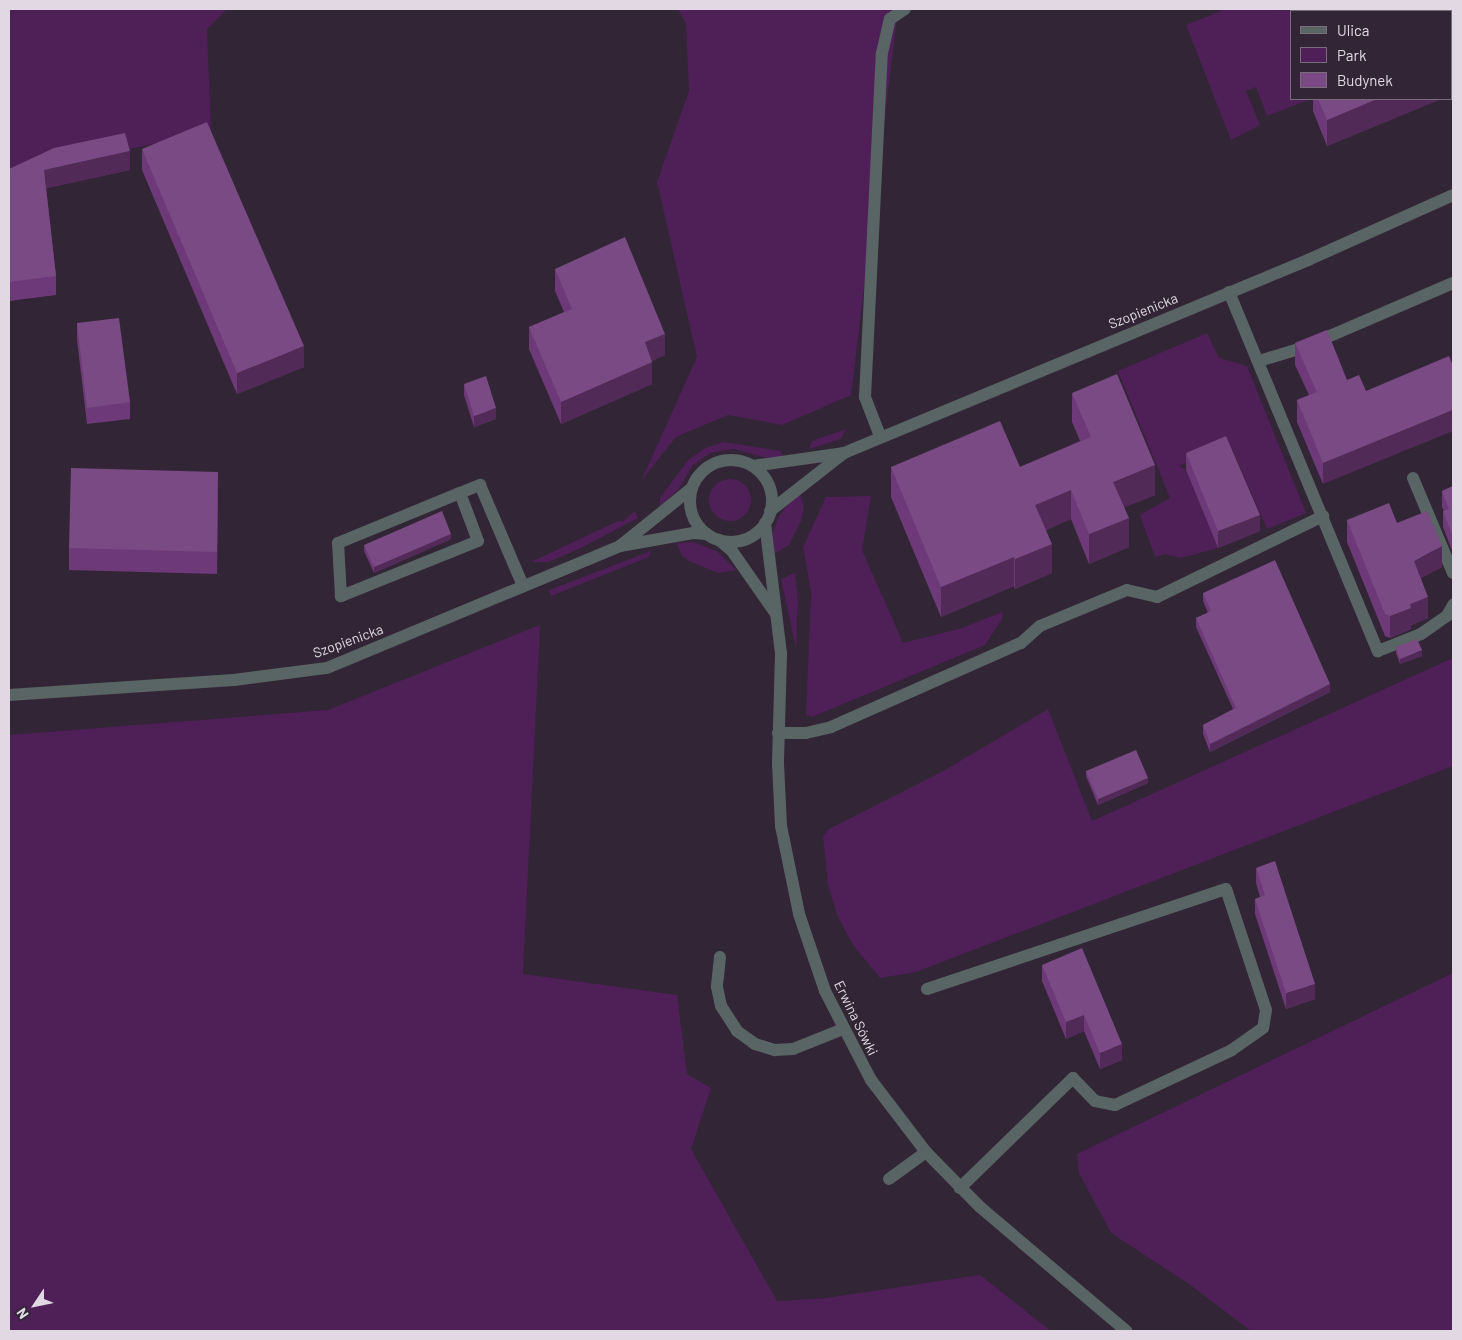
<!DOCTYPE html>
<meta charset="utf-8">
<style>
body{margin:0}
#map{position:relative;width:1462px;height:1340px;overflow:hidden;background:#322535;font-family:Barlow,sans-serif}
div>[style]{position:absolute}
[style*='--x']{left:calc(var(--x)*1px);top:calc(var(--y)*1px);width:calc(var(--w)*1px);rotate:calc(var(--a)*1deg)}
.green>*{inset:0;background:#4f1f58}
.round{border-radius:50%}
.minor>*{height:12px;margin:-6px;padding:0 6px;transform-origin:6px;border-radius:6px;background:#596564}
.minor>.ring{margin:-6px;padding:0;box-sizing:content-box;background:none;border:12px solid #596564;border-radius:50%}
.wall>*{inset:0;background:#6e3978}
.shaded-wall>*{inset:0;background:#512a58}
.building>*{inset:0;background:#7a4a84}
span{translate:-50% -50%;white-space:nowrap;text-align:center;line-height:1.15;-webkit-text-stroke:4px #322535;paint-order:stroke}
.street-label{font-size:14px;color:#e1d8e3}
.frame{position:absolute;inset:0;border:10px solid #e1d8e3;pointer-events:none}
.legend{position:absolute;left:1290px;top:10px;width:162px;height:90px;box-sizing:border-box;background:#322535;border:1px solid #786d7b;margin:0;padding:6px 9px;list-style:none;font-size:15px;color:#e1d8e3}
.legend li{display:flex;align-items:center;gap:10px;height:25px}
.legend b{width:25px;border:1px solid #786d7b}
.north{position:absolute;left:10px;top:1280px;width:50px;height:50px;-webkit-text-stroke:4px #322535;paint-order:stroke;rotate:236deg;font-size:14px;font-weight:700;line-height:20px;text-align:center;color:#e1d8e3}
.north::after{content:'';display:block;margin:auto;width:18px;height:22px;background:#e1d8e3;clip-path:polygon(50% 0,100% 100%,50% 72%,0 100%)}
</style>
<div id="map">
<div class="green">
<div style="clip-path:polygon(9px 9px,227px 9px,207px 29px,211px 132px,9px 174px)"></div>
<div style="clip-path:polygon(678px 9px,898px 9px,851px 395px,782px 425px,728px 415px,676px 437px,641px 481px,697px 357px,657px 182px,689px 91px,686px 24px)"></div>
<div style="clip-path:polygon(1226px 9px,1321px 11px,1291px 11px,1291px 99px,1311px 99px,1267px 116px,1256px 87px,1246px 91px,1260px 125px,1231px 140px,1186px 25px)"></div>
<div style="clip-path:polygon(1207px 333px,1219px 358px,1247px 366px,1306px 513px,1267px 529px,1232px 449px,1224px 445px,1179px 466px,1186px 470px,1218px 548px,1181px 558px,1165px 554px,1155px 557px,1140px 515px,1170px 498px,1118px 371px)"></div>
<div style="clip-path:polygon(846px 429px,841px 439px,809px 449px,812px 441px)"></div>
<div style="clip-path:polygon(724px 442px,780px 451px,785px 457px,767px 458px,734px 449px,710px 453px,692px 466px,679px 489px,660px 506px,660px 498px,688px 460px,705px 448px)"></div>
<div class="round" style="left:709px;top:479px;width:42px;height:42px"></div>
<div style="clip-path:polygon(800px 494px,804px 507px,801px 521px,789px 545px,774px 554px,772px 536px,778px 518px,788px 503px)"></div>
<div style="clip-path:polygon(871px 496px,862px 550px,903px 643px,962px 628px,1002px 612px,1002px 619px,985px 645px,812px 717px,806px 715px,811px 592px,803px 547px,826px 497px)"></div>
<div style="clip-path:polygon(635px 511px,638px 518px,581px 548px,548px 562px,531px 562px,620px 520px,622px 522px)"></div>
<div style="clip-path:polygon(693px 542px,717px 551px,736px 570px,718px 573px,689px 561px,682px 556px,676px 543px)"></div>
<div style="clip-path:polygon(651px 551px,649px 557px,551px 596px,549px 590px)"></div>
<div style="clip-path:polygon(795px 573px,798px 600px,796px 648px,781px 579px)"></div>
<div style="clip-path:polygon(540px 625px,523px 974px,677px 995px,687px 1074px,711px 1088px,691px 1149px,777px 1301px,826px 1298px,980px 1275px,1051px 1331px,9px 1331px,9px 735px,328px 710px)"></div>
<div style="clip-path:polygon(1453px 658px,1453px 766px,916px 972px,880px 978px,853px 945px,838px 917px,828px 885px,823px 837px,829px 829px,945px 770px,1048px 709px,1092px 821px)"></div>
<div style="clip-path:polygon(1453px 973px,1453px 1331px,1251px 1331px,1189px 1284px,1111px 1233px,1079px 1173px,1077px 1154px)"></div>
</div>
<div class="minor">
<div style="--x:1229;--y:292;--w:389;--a:67.5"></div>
<div style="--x:1378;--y:651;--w:46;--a:-21.6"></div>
<div style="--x:1421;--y:634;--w:32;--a:-35"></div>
<div style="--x:1447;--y:616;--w:13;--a:-61"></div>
<div style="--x:1259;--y:361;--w:45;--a:-16.8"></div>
<div style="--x:1302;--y:348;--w:164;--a:-23.3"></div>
<div style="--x:880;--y:436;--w:42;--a:-111"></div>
<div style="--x:865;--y:397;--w:344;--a:-87.2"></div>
<div style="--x:882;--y:53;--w:35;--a:-77"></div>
<div style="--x:890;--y:19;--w:18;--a:-34"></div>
<div class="ring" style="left:690px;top:460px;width:70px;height:70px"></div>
<div style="--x:753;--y:466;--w:92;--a:-8.1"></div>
<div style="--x:1413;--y:478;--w:103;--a:67.2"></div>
<div style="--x:460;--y:493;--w:51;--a:69.4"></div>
<div style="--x:478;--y:541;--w:148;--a:158.1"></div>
<div style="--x:341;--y:596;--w:53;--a:-93.2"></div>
<div style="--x:338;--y:543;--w:132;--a:-22.3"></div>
<div style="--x:460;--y:493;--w:22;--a:-22"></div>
<div style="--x:480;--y:485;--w:110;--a:66.9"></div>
<div style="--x:770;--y:511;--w:94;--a:-38.1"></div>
<div style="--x:844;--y:453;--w:503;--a:-22.58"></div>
<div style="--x:1308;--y:260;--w:159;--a:-24.1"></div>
<div style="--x:765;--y:523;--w:132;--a:83"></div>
<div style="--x:781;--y:654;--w:110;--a:91.6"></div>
<div style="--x:778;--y:764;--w:62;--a:87.2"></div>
<div style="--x:781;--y:826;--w:90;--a:78.4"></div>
<div style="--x:799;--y:914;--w:81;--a:71.3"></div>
<div style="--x:825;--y:991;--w:100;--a:62.7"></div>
<div style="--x:871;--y:1080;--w:91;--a:52.6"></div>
<div style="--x:926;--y:1152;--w:77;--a:45.5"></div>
<div style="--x:980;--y:1207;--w:192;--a:40.3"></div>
<div style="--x:719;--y:540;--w:17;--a:40"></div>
<div style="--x:732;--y:551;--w:77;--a:55.1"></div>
<div style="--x:620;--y:546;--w:92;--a:-38.9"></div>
<div style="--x:9;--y:695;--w:225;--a:-3.8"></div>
<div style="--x:234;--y:680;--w:94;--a:-7.4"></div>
<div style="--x:327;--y:668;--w:317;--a:-22.6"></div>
<div style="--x:620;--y:546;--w:74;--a:-10.1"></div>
<div style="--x:693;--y:533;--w:14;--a:4"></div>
<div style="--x:778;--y:733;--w:28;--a:0"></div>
<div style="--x:806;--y:733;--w:26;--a:-13"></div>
<div style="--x:831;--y:727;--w:208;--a:-23.9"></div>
<div style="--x:1021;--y:643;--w:25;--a:-42"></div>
<div style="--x:1040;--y:626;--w:94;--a:-22.5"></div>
<div style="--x:1127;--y:590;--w:31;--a:13"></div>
<div style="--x:1157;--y:597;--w:185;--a:-26"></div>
<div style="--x:720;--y:957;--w:30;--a:96"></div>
<div style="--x:717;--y:987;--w:19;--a:78"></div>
<div style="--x:721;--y:1006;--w:30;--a:57"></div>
<div style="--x:737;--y:1031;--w:22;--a:36"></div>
<div style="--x:755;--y:1044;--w:21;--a:17"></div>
<div style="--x:775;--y:1050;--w:18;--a:-3"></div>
<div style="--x:793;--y:1049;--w:54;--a:-21.8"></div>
<div style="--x:927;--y:989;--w:315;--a:-18.5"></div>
<div style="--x:1226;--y:889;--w:127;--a:71.7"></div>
<div style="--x:1266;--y:1010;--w:18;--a:99"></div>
<div style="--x:1263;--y:1028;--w:38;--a:145"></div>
<div style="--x:1232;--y:1050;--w:129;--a:154.8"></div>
<div style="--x:1115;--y:1105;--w:20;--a:-169"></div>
<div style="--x:1095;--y:1101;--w:32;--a:-134"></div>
<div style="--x:1073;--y:1078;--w:158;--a:135.8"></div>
<div style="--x:889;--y:1179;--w:46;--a:-36.1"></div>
</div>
<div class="wall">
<div style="clip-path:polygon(1313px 99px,1441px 99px,1327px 146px,1313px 111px)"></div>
<div style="clip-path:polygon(142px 149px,304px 367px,237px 394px,142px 170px)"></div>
<div style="clip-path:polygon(9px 169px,130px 170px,46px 188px,56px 276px,56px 295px,9px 301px)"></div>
<div style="clip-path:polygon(555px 269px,665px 355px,652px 361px,652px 384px,561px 424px,529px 349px,529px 327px,564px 312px,555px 291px)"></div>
<div style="clip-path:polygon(77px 323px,130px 402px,130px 419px,87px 424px,77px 340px)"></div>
<div style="clip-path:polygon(1327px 330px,1323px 484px,1297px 422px,1297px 400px,1309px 395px,1295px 365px,1295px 343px)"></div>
<div style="clip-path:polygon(464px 384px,496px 419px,474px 427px,464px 395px)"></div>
<div style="clip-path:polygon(1072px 393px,1155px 495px,1124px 507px,1129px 547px,1089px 564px,1071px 519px,1046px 530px,1052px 573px,1015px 589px,1014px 586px,941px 617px,891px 497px,891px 467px,1020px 467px,1080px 441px,1072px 422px)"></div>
<div style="clip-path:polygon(1186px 453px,1260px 531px,1218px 548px,1186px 470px)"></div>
<div style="clip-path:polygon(1453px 486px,1453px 553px,1443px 527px,1443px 511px,1444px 511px,1442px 507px,1442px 491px)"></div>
<div style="clip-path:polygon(218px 493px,217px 574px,69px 570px,69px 548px)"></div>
<div style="clip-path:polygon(1347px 520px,1442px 567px,1421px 578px,1428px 618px,1411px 625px,1411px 629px,1390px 638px,1385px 636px,1347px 542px)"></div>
<div style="clip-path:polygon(451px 539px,374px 573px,364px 551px,364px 545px)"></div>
<div style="clip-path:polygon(1203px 593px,1330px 692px,1210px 752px,1203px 734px,1203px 725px,1233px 709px,1196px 627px,1196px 618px,1208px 613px,1203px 601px)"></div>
<div style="clip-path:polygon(1396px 647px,1422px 656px,1400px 664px,1396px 653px)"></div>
<div style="clip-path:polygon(1086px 771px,1148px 783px,1098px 805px,1086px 776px)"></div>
<div style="clip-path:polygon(1256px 868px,1315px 999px,1286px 1009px,1255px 914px,1255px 899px,1260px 897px,1256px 883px)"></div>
<div style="clip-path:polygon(1042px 965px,1122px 1060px,1100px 1069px,1084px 1031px,1066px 1039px,1042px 981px)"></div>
</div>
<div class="shaded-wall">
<div style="clip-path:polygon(1453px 67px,1453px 94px,1451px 95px,1451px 68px)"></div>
<div style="clip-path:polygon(1377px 99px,1441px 99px,1327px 146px,1327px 120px)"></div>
<div style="clip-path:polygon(130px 151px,130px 170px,44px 189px,44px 170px)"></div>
<div style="clip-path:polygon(665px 334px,665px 355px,645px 364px,645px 342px)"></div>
<div style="clip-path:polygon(304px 346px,304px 367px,237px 394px,237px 373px)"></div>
<div style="clip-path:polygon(652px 362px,652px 384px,561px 424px,561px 402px)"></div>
<div style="clip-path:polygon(496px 408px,496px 419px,474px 427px,474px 416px)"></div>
<div style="clip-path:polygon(1453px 410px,1453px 431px,1323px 484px,1323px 463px)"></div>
<div style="clip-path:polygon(1155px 465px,1155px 495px,1113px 512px,1113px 482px)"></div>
<div style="clip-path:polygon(218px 472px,218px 493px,217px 574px,217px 552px)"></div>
<div style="clip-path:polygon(1071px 490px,1071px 519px,1035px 535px,1035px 505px)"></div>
<div style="clip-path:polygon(1260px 515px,1260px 531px,1218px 548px,1218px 531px)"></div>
<div style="clip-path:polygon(1129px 518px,1129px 547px,1089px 564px,1089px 534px)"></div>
<div style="clip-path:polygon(451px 534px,451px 539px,374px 573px,374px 567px)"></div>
<div style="clip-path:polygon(1052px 544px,1052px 573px,1015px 589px,1015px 559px)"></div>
<div style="clip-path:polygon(1442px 546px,1442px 567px,1414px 582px,1414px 561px)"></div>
<div style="clip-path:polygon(1014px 557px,1014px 586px,941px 617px,941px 587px)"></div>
<div style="clip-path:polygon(1428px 597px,1428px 618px,1411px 625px,1411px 629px,1390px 638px,1390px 616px,1410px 604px)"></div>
<div style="clip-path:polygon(1422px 650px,1422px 656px,1400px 664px,1400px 659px)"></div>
<div style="clip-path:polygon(1330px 684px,1330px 692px,1210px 752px,1210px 744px)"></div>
<div style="clip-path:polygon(1148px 778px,1148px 783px,1098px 805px,1098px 799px)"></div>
<div style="clip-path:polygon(1315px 984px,1315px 999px,1286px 1009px,1286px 993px)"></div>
<div style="clip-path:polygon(1084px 1015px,1084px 1031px,1066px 1039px,1066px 1022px)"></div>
<div style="clip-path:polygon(1122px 1044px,1122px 1060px,1100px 1069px,1100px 1053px)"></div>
</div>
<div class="building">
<div style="clip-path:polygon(1453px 26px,1453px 67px,1451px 68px,1451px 27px)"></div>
<div style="clip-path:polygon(1318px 99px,1377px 99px,1327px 120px)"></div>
<div style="clip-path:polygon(207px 122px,304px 346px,237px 373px,142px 149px)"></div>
<div style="clip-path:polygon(125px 133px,130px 151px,44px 170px,56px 276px,9px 282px,9px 169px,54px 148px)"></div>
<div style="clip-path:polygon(625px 237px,665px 334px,645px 342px,652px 362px,561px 402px,529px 327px,572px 309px,555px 269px)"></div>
<div style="clip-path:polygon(119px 318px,130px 402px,87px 408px,77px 323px)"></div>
<div style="clip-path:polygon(1327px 330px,1347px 380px,1359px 375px,1366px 391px,1449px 356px,1453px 366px,1453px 410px,1323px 463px,1297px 400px,1317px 392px,1295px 343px)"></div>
<div style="clip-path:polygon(1117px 374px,1155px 465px,1113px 482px,1129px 518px,1089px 534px,1071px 490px,1035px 505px,1052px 544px,1015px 559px,1014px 557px,941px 587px,891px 467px,1000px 421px,1020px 467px,1091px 437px,1072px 393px)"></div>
<div style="clip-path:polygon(486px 376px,496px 408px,474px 416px,464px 384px)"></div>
<div style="clip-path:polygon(1226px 436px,1260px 515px,1218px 531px,1186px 453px)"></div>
<div style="clip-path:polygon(71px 468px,218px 472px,217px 552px,69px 548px)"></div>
<div style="clip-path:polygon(1453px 486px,1453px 537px,1443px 511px,1449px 509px,1442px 491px)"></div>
<div style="clip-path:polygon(1389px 503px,1397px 523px,1427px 511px,1442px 546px,1414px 561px,1428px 597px,1410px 604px,1411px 608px,1390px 616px,1385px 614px,1347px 520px)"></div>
<div style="clip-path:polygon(442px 511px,451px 534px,374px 567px,364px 545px)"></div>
<div style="clip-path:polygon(1275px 560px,1330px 684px,1210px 744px,1203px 725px,1236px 708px,1196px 618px,1211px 611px,1203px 593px)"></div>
<div style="clip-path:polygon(1417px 639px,1422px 650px,1400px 659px,1396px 647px)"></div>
<div style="clip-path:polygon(1136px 750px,1148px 778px,1098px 799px,1086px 771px)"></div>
<div style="clip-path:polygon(1275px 861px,1315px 984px,1286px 993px,1255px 899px,1265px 895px,1256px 868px)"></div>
<div style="clip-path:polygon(1082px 948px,1122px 1044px,1100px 1053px,1084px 1015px,1066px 1022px,1042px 965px)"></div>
</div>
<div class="street-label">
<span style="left:1143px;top:311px;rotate:-22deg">Szopienicka</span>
<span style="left:348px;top:641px;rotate:-20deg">Szopienicka</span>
<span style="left:856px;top:1018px;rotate:64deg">Erwina Sówki</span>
</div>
<div class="frame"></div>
<ul class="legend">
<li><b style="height:6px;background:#596564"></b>Ulica</li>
<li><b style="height:14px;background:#4f1f58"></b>Park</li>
<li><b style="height:14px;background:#7a4a84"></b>Budynek</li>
</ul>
<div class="north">N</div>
</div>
